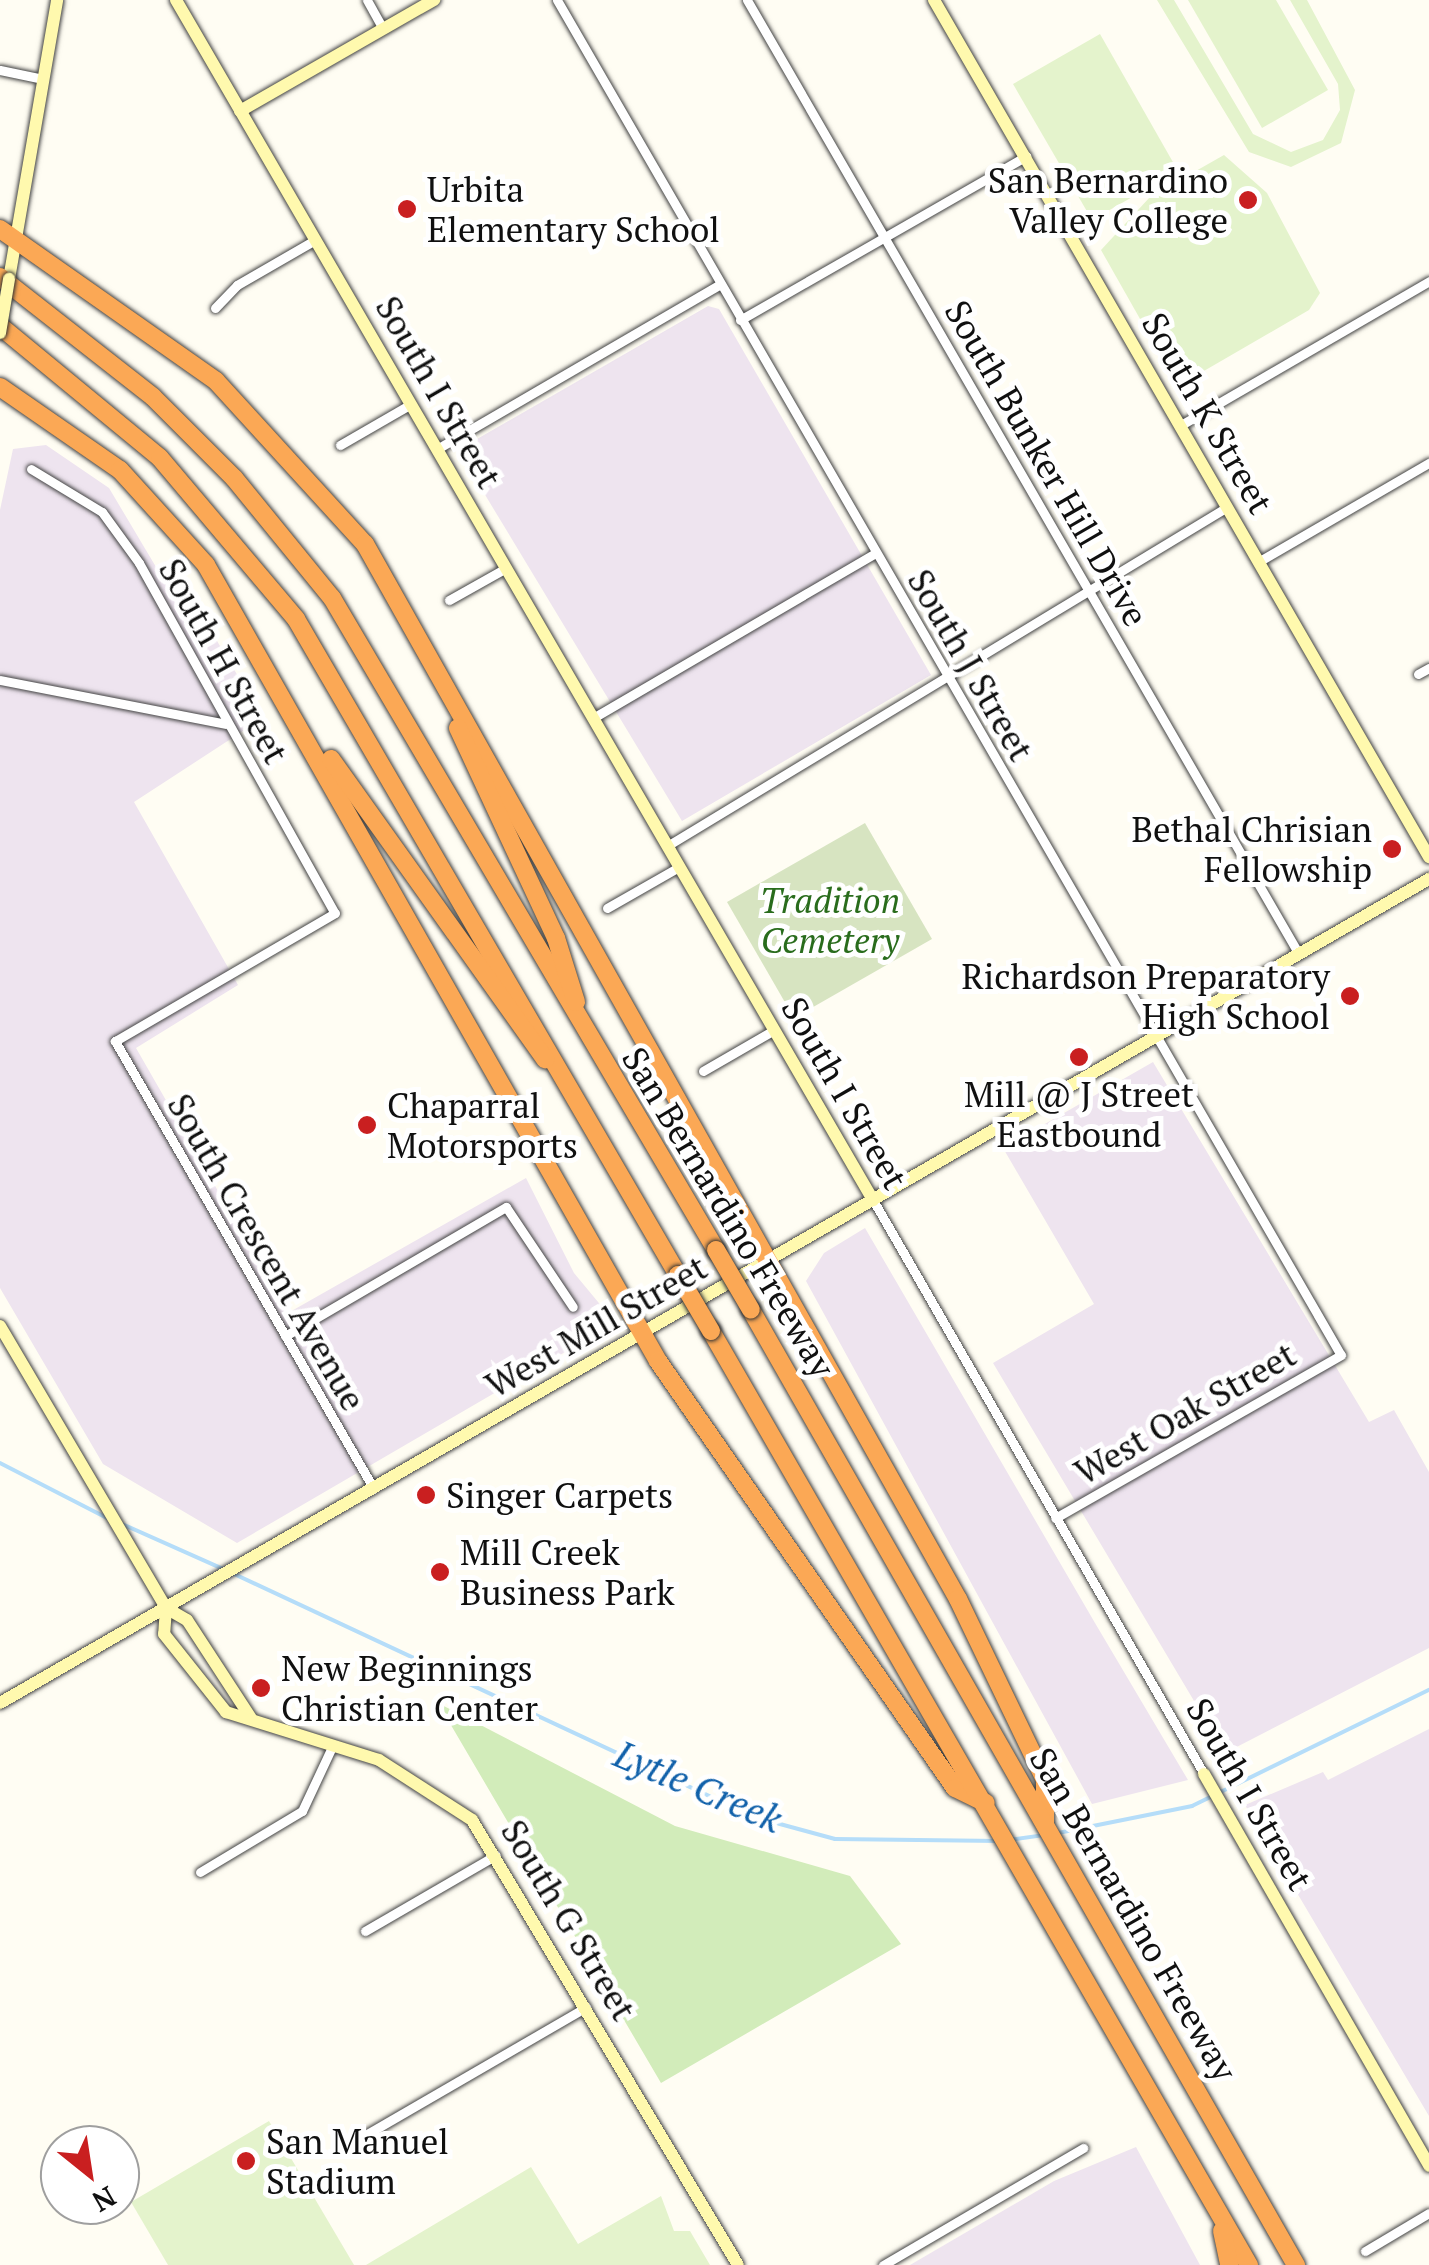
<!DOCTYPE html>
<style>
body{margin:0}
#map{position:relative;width:1429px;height:2265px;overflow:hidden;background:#fffdf3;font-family:"PT Serif",serif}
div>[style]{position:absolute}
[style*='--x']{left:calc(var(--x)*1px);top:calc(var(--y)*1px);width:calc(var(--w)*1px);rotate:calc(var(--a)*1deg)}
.industrial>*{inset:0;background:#eee4ef}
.green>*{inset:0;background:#d2ecba}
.cemetery>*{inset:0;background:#d7e4c1}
.pitch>*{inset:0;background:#e4f3cc}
.stream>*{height:4px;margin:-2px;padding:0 2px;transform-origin:2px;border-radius:2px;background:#b5ddf9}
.roads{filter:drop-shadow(0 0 2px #434343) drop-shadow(0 0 2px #434343)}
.street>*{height:9px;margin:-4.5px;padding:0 4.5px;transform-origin:4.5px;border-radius:4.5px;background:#fff}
.secondary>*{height:12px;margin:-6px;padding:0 6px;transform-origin:6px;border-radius:6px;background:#fff9ae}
.highway>*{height:18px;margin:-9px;padding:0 9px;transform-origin:9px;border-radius:9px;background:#fba855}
.bridges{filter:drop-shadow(0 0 2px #323232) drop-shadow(0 0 2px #323232)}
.secondary-bridge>*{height:12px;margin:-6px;padding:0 6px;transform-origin:6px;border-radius:6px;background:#fff9ae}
.highway-bridge>*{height:18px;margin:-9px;padding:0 9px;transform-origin:9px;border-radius:9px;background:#fba855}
.dots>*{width:28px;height:28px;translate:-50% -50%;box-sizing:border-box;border:5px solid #fff;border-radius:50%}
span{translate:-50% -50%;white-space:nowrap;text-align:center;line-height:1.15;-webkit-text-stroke:10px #fff;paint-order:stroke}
.poi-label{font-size:35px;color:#101010}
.right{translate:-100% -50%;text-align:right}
.left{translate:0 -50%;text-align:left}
.street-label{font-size:35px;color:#101010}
.park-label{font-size:35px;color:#296c1c;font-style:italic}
.water-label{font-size:38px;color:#1161aa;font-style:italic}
.north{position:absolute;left:40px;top:2125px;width:100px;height:100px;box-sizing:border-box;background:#fff;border:2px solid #9f9f9f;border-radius:50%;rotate:150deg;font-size:28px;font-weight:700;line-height:40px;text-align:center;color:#101010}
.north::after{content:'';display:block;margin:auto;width:35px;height:45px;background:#c91f20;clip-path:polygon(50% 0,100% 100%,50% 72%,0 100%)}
</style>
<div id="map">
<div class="industrial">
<div style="clip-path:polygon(708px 306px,719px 309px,931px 675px,682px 821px,458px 450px)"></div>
<div style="clip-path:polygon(46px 445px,109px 488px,156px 567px,166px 561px,183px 584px,263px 718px,134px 802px,238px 985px,136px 1048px,288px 1313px,526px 1178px,574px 1273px,608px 1314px,605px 1327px,572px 1348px,237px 1543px,103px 1464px,0 1288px,0 510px,13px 449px)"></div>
<div style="clip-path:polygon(1153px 1062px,1369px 1422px,1394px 1410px,1429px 1472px,1429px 1648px,1225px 1753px,993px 1363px,1094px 1304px,1003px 1148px)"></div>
<div style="clip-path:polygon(865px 1228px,1095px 1623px,1188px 1780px,1092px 1804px,806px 1281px,824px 1253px)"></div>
<div style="clip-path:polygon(1429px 1729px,1429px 2116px,1245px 1805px,1323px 1772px,1328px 1780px)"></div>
<div style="clip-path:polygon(1136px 2147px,1200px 2265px,910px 2265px,1054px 2181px)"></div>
</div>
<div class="green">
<div style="clip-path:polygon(438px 1703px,675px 1826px,850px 1876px,901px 1944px,661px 2083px)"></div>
</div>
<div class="cemetery">
<div style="clip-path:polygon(865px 823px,932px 939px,794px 1018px,727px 902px)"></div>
</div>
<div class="pitch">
<div style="clip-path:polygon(1157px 0,1174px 0,1253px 134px,1291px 152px,1323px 140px,1340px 110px,1338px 84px,1290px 0,1307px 0,1355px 90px,1341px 143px,1291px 167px,1249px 152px)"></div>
<div style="clip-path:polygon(1188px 0,1276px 0,1328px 90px,1262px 128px)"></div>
<div style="clip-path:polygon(1100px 34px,1178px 171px,1092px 220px,1013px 84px)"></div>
<div style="clip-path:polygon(1224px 155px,1267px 193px,1320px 293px,1309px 310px,1178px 386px,1101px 250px,1150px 197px)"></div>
<div style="clip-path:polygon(269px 2121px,354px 2265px,168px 2265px,131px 2202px)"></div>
<div style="clip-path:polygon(531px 2167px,578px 2244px,661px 2196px,674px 2231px,690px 2231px,710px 2265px,366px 2265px)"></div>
</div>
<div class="stream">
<div style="--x:0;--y:1463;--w:123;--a:27.2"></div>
<div style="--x:122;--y:1524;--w:111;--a:24"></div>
<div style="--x:232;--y:1573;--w:576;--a:25.05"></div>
<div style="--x:754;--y:1817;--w:84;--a:15.2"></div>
<div style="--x:835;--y:1839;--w:165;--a:0.7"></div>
<div style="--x:1058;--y:1833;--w:137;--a:-11.4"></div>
<div style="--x:1192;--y:1806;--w:264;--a:-26.1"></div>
<div style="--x:1009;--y:1840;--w:35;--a:-8"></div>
</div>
<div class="roads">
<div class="street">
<div style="--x:367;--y:0;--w:33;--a:61"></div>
<div style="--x:557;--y:0;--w:1565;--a:59.95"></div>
<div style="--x:1341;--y:1355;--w:329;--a:150.3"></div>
<div style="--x:747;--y:0;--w:1102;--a:59.95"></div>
<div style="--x:0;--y:70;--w:44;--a:11.8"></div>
<div style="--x:215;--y:308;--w:32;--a:-46"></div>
<div style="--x:237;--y:285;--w:90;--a:-30"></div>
<div style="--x:740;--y:320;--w:330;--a:-29.8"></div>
<div style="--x:1181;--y:425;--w:287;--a:-30.1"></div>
<div style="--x:340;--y:445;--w:82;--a:-30"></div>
<div style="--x:437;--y:449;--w:328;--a:-30.2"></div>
<div style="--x:31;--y:469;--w:83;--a:31.2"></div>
<div style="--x:102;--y:512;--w:63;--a:54"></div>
<div style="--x:139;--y:563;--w:401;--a:60.8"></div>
<div style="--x:335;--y:913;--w:255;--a:149.8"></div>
<div style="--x:115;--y:1041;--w:517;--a:59.97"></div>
<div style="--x:1258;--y:562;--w:198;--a:-30.1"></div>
<div style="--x:449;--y:600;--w:65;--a:-29.3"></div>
<div style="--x:1418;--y:674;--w:13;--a:-29"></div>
<div style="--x:0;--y:680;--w:230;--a:11"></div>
<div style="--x:593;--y:718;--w:327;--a:-30.3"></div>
<div style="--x:667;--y:846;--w:655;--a:-31.19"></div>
<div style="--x:607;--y:908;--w:83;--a:-29.7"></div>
<div style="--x:703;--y:1071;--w:82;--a:-30"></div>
<div style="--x:873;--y:1200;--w:663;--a:60.03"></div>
<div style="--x:285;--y:1336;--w:256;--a:-30.3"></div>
<div style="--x:506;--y:1207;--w:120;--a:56.2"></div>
<div style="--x:200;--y:1872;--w:119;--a:-30.9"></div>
<div style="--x:302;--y:1811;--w:71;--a:-64.9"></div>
<div style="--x:365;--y:1931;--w:151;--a:-30.1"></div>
<div style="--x:362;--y:2137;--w:259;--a:-30.1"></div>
<div style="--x:1365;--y:2251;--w:74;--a:-30.7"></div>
<div style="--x:883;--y:2265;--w:232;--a:-30.3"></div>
</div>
<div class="secondary">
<div style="--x:176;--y:0;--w:1388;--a:59.85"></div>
<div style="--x:934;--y:0;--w:990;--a:59.99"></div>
<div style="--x:240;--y:111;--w:224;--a:-29.8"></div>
<div style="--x:9;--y:279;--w:283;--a:-80.2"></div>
<div style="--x:0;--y:1326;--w:327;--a:59.5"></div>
<div style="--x:166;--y:1608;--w:24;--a:30"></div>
<div style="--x:187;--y:1620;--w:117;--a:56.9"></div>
<div style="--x:166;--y:1608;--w:26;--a:94"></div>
<div style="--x:164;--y:1634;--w:100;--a:51.5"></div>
<div style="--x:226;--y:1712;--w:160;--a:17.4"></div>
<div style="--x:379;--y:1760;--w:111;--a:32.8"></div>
<div style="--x:472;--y:1820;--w:518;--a:59.13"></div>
<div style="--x:0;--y:1703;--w:1650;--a:-29.97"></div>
<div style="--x:1204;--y:1774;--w:452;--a:60.1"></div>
</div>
<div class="highway">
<div style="--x:0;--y:229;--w:264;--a:35.1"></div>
<div style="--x:216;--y:381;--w:221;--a:47.6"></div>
<div style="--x:365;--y:544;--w:1210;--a:60.66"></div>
<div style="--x:958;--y:1599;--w:201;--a:64.3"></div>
<div style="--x:1045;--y:1780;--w:43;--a:90"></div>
<div style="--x:0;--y:277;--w:194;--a:38.1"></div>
<div style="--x:153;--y:397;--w:115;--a:45"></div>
<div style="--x:234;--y:478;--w:155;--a:50.8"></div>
<div style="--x:332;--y:598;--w:757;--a:59.5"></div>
<div style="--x:0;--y:326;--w:207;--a:39.5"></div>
<div style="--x:160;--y:458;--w:211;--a:49.8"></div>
<div style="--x:296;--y:619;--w:759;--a:59.79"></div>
<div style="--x:0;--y:387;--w:146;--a:34.7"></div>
<div style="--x:120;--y:470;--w:128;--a:47.8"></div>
<div style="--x:206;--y:565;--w:915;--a:60.41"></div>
<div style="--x:658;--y:1361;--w:520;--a:55.18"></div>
<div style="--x:955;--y:1788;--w:34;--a:26"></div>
<div style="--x:458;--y:728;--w:232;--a:65"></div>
<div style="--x:556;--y:938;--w:67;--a:72.6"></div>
<div style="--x:331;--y:759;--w:369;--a:54.5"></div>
<div style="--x:751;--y:1310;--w:1100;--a:60.29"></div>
<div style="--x:711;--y:1331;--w:1078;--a:60.06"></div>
<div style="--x:1222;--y:2231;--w:35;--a:78"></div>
</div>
</div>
<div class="bridges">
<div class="secondary-bridge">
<div style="--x:0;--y:333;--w:55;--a:-80.5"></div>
</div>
<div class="highway-bridge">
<div style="--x:716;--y:1250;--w:69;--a:59.7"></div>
<div style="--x:678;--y:1275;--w:65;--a:59.5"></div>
</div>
</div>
<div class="dots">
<div style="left:1248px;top:200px;background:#c91f20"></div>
<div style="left:407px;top:209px;background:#c91f20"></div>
<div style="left:1392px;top:849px;background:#c91f20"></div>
<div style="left:1350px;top:996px;background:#c91f20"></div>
<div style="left:1079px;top:1057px;background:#c91f20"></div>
<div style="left:367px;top:1125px;background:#c91f20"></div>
<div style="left:426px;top:1495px;background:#c91f20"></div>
<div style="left:440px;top:1572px;background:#c91f20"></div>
<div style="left:261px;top:1688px;background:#c91f20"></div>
<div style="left:246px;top:2161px;background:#c91f20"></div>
</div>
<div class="poi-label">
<span class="right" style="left:1228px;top:200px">San Bernardino<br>Valley College</span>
<span class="left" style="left:427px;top:209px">Urbita<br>Elementary School</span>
<span class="right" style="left:1372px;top:849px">Bethal Chrisian<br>Fellowship</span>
<span class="right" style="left:1330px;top:996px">Richardson Preparatory<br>High School</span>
<span style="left:1079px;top:1114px">Mill @ J Street<br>Eastbound</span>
<span class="left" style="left:387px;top:1125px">Chaparral<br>Motorsports</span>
<span class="left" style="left:446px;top:1495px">Singer Carpets</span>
<span class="left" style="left:460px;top:1572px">Mill Creek<br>Business Park</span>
<span class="left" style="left:281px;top:1688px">New Beginnings<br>Christian Center</span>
<span class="left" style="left:266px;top:2161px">San Manuel<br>Stadium</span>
</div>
<div class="street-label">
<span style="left:439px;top:392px;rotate:60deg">South I Street</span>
<span style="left:1208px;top:413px;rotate:60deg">South K Street</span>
<span style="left:1047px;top:463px;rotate:60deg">South Bunker Hill Drive</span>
<span style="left:224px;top:661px;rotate:61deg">South H Street</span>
<span style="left:971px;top:665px;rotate:60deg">South J Street</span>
<span style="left:845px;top:1093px;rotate:60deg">South I Street</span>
<span style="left:729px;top:1212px;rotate:59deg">San Bernardino Freeway</span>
<span style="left:267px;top:1252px;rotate:60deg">South Crescent Avenue</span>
<span style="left:596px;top:1326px;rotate:-30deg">West Mill Street</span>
<span style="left:1185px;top:1413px;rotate:-30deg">West Oak Street</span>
<span style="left:1250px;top:1794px;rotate:60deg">South I Street</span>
<span style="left:1134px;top:1914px;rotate:60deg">San Bernardino Freeway</span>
<span style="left:569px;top:1920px;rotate:59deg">South G Street</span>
</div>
<div class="park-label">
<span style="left:830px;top:920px">Tradition<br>Cemetery</span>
</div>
<div class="water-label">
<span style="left:698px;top:1787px;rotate:23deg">Lytle Creek</span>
</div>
<div class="north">N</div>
</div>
